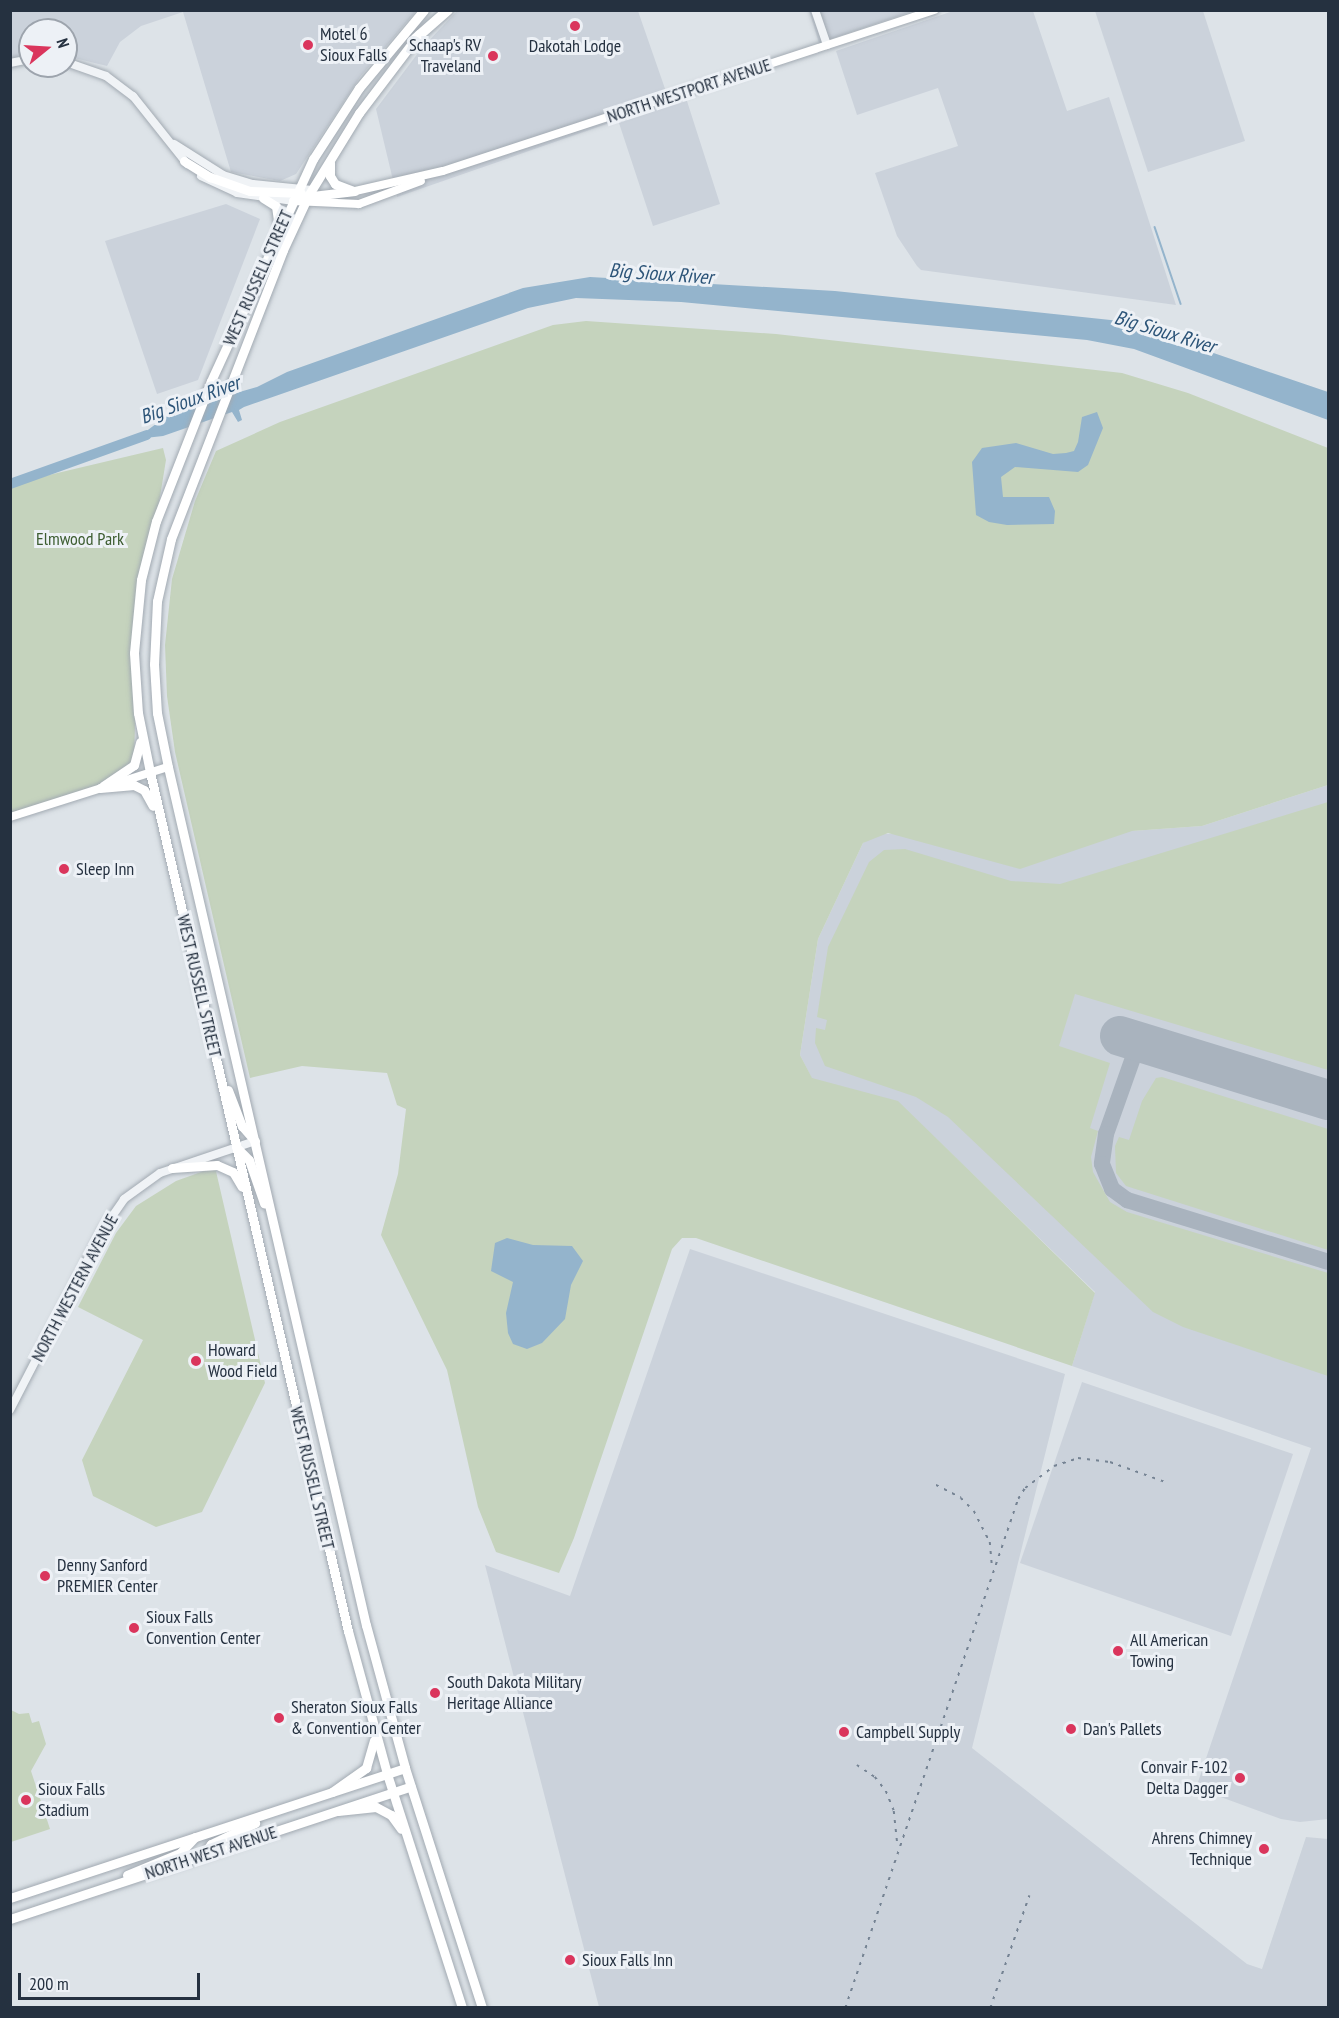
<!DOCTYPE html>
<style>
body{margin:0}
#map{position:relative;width:1339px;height:2018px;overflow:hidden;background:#dde3e8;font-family:"PT Sans Narrow",sans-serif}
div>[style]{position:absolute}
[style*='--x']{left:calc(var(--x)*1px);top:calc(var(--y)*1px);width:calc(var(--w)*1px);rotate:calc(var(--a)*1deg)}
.built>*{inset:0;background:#cbd2db}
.green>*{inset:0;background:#c5d3bd}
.water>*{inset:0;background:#94b4cc}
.stream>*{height:1.5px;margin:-0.75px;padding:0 0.75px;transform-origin:0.75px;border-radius:0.75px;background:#94b4cc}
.river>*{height:10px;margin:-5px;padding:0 5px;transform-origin:5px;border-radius:5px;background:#94b4cc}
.taxiway>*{height:16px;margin:-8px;padding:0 8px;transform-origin:8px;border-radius:8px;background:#a9b3be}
.runway>*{height:40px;margin:-20px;padding:0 20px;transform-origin:20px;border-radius:20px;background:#a9b3be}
.roads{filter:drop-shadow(0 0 2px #a2aab2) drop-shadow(0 0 2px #a2aab2)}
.tertiary>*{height:8px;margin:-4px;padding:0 4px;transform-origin:4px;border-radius:4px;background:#f0f3f6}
.secondary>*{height:8px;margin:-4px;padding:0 4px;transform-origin:4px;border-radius:4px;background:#fff}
.primary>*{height:9px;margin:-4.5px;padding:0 4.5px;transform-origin:4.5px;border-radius:4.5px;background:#fff}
.trunk>*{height:9px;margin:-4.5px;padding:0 4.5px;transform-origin:4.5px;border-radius:4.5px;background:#fff}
.motorway>*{height:10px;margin:-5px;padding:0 5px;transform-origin:5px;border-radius:5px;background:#fff}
.rail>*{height:1.5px;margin-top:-0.75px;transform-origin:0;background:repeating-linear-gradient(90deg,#758393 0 3px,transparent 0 9px)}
.dots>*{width:16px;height:16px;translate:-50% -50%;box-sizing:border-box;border:3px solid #edf1f6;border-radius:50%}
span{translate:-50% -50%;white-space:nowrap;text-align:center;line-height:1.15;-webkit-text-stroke:6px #edf1f6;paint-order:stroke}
.poi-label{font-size:18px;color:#253140}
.left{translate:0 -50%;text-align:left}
.right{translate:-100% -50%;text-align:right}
.street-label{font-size:18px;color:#253140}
.park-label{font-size:18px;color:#3d5d31}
.water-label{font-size:20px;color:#2c5478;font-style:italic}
.frame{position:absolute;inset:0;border:12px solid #253140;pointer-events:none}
.north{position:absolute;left:18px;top:18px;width:60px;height:60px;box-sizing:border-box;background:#edf1f6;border:2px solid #9da4ad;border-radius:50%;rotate:72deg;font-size:16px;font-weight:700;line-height:24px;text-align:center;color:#253140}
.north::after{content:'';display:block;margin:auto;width:21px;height:27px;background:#da355c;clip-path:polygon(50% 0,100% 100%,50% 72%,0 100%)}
.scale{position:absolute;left:18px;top:1973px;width:182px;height:27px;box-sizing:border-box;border:3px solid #253140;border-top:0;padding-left:8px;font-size:18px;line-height:21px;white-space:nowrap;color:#253140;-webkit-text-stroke:4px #edf1f6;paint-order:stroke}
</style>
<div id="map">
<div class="built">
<div style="clip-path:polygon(809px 10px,914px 11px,819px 43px)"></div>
<div style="clip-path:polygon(956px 10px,1033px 11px,1067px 111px,1109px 97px,1176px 305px,921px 270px,917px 266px,897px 236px,875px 173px,958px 146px,938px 88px,857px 115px,836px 51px)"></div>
<div style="clip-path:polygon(11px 11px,416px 11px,360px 77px,296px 174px,280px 181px,231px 172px,183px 12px,141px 26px,120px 42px,107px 66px,66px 56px,66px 30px,30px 30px,30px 56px,11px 61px)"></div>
<div style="clip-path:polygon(457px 11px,638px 11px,670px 103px,686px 98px,720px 204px,653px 226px,618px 120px,397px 197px,376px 109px,421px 49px)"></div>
<div style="clip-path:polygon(1095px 11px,1203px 11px,1245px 141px,1148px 172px)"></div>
<div style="clip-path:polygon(226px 204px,260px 219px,198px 380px,157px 394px,105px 241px)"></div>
<div style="clip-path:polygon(1328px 785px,1328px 1819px,1300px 1822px,1281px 1819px,1196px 1788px,1311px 1448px,1072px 1366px,1095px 1292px,898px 1102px,812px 1079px,800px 1055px,818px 939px,863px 843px,878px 834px,1132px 831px,1202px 826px)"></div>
<div style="clip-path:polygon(690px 1249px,1065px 1374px,972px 1748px,1247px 1964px,1262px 1969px,1306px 1837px,1328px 1839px,1328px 2007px,599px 2007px,485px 1565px,570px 1596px)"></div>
<div style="clip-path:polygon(1082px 1382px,1293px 1454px,1231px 1636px,1020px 1563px)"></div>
</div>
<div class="green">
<div style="clip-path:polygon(586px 321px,776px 334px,1122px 373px,1188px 393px,1328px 448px,1328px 785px,1202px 826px,1132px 831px,1020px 869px,888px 833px,863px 843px,818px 939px,800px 1055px,812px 1078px,898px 1101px,1095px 1293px,1072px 1366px,696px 1238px,682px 1238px,672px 1249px,574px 1538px,559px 1573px,496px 1552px,478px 1507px,447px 1370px,381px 1235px,398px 1174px,406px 1109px,397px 1105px,387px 1073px,302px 1066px,250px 1078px,175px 752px,167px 696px,165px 645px,172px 579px,195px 501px,216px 451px,280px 422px,553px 325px)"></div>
<div style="clip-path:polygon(163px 448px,166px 460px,156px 521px,138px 599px,134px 765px,100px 788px,11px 817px,11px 484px)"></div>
<div style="clip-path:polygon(1328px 802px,1328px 1070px,1075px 994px,1059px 1046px,1110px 1063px,1090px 1128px,1098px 1131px,1091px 1157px,1093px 1172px,1110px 1202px,1127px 1212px,1328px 1273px,1328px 1376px,1183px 1327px,1153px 1312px,948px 1117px,916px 1097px,825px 1066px,815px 1043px,816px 1028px,825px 1030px,827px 1020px,817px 1017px,828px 947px,869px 862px,884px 850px,905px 849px,1011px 881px,1060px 884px)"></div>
<div style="clip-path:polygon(1162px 1077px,1328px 1129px,1328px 1250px,1126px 1186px,1116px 1173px,1115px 1146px,1119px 1137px,1129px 1140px,1142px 1101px,1156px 1078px)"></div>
<div style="clip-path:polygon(215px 1167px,265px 1383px,202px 1512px,156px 1527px,93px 1496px,82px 1460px,143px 1340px,78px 1307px,116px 1233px,136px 1206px,176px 1181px)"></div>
<div style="clip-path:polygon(11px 1710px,19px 1714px,29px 1713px,32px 1723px,39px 1721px,46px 1744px,31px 1771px,50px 1829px,11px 1842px)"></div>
</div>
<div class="water">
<div style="clip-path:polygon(590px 277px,835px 291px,1120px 321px,1328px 392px,1328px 420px,1134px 349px,1087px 340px,681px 302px,576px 298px,528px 308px,244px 407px,239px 410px,242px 420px,238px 422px,232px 412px,163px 436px,136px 439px,169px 414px,184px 408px,257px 387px,287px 372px,523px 288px)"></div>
<div style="clip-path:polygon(1097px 412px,1103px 428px,1088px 465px,1078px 472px,1015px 467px,1001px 477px,1003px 497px,1049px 497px,1055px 511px,1054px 524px,1007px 525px,989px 522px,976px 515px,972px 462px,982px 448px,1016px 443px,1053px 454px,1066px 453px,1074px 451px,1078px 442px,1082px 417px)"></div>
<div style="clip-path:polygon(507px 1238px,533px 1245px,572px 1246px,583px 1261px,571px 1285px,565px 1319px,542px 1343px,527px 1349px,513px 1344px,508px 1333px,506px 1313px,513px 1282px,491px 1271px,495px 1243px)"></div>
</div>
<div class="stream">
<div style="--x:1155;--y:227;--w:81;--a:71.3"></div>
<div style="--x:1172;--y:339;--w:9;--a:-69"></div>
</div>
<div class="river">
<div style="--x:10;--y:484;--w:145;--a:-19.7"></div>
</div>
<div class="taxiway">
<div style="--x:1152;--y:1046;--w:20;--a:153"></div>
<div style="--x:1134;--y:1055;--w:84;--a:109.5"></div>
<div style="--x:1106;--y:1134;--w:30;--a:98"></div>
<div style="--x:1102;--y:1164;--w:27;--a:68"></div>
<div style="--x:1112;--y:1189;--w:19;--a:36"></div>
<div style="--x:1127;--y:1200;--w:210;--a:17.1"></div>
</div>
<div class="runway">
<div style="--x:1120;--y:1036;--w:218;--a:17.1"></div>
</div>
<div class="roads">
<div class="tertiary">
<div style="--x:815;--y:10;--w:37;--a:71"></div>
<div style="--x:66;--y:62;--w:42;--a:19.3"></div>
<div style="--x:106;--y:76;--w:34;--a:37"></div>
<div style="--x:133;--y:96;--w:87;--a:51.5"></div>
<div style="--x:10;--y:63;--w:20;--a:-11"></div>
<div style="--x:174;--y:144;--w:58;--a:32.3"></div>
<div style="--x:223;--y:175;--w:31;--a:17"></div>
<div style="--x:253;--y:184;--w:59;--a:5.8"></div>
<div style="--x:201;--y:176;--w:40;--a:25"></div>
<div style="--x:237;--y:193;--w:57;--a:8.1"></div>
<div style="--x:10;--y:1410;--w:205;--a:-62.7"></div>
<div style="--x:104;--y:1228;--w:35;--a:-55"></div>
<div style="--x:124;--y:1199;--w:44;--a:-35.8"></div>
<div style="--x:160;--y:1173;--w:100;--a:-18.6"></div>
</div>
<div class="secondary">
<div style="--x:351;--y:192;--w:94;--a:-12.9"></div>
<div style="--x:443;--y:171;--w:517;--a:-18.15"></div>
<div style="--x:293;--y:201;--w:66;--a:2.6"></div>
<div style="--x:359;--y:204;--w:66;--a:-20.4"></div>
<div style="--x:10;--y:817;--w:166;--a:-17.6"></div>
</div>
<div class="primary">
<div style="--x:202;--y:1856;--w:15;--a:-53"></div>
<div style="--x:211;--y:1844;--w:49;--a:-25.5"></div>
<div style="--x:127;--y:1875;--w:57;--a:-22.5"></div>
<div style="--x:180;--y:1853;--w:22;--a:-47"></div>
<div style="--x:10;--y:1898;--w:416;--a:-18.2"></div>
<div style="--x:10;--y:1919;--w:422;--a:-18.3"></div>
</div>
<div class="trunk">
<div style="--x:424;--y:10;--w:102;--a:129.8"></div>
<div style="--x:359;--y:88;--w:85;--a:122.9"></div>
<div style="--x:313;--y:159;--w:244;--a:114.7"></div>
<div style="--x:211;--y:381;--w:150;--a:111.4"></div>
<div style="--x:156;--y:521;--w:61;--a:104.3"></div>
<div style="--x:141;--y:580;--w:73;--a:95.5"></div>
<div style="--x:134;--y:653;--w:60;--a:86.2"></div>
<div style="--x:138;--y:713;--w:60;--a:78.5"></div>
<div style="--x:150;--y:772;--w:882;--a:77.02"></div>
<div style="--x:348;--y:1631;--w:148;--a:74.7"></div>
<div style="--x:387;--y:1774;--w:246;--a:72.2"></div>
<div style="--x:419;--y:34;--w:99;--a:127.2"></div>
<div style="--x:359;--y:113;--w:97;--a:121.6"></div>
<div style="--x:308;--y:196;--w:60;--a:114.8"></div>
<div style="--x:283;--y:250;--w:310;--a:111.2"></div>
<div style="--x:171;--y:539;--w:64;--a:102.7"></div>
<div style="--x:157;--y:601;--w:63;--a:92.7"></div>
<div style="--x:154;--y:664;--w:49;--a:86.5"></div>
<div style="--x:157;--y:713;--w:55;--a:78.5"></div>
<div style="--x:168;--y:767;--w:881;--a:77.01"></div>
<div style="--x:366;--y:1625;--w:148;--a:74.7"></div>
<div style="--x:405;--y:1768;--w:252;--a:72.2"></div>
<div style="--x:184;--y:161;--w:31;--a:32"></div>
<div style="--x:210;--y:177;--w:42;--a:19.3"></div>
<div style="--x:250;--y:191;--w:51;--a:2.2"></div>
<div style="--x:330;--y:162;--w:14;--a:90"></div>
<div style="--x:330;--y:176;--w:9;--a:58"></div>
<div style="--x:335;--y:184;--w:19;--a:21"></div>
<div style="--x:304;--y:197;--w:51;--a:-6.7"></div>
<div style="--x:263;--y:198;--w:15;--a:32"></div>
<div style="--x:276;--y:206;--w:21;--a:82"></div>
<div style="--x:103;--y:786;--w:37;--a:-34"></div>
<div style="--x:134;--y:765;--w:24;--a:-75"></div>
<div style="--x:100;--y:788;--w:34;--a:-5"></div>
<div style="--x:134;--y:785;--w:11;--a:27"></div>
<div style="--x:144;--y:790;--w:18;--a:61"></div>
<div style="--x:228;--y:1090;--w:39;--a:69"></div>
<div style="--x:242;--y:1126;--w:20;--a:49"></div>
<div style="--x:236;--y:1147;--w:18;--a:45"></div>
<div style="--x:249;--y:1160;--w:46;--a:70.8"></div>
<div style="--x:172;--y:1168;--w:45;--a:-3.8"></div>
<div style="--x:217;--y:1165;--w:17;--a:24"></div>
<div style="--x:233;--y:1172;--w:17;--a:59"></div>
<div style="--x:332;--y:1792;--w:42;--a:-35.2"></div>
<div style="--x:366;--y:1768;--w:29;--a:-74"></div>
<div style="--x:338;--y:1811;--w:38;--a:-6"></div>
<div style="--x:376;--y:1807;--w:17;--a:28"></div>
<div style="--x:391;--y:1815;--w:17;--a:54"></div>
</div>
<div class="motorway">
<div style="--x:415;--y:39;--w:44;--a:-41.3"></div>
</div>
</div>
<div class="rail">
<div style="--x:936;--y:1485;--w:28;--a:27"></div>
<div style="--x:961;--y:1498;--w:18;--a:45"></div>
<div style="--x:974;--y:1511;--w:35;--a:63"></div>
<div style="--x:990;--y:1542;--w:24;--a:85"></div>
<div style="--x:857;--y:1765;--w:22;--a:34"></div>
<div style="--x:875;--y:1777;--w:18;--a:52"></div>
<div style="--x:886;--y:1791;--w:22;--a:68"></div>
<div style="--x:894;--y:1811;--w:31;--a:84"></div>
<div style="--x:845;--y:2008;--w:538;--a:-71.23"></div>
<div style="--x:1018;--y:1499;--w:13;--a:-58"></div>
<div style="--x:1025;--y:1488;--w:36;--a:-37"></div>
<div style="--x:1054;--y:1466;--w:25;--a:-18"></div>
<div style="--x:1078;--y:1458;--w:32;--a:7"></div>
<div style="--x:1110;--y:1462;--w:62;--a:19.9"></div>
<div style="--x:990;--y:2008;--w:119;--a:-70.8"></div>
</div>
<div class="dots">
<div style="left:575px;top:26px;background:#da355c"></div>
<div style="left:308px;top:45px;background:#da355c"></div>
<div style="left:493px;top:56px;background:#da355c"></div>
<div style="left:64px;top:869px;background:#da355c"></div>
<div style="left:196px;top:1361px;background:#da355c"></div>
<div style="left:45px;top:1576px;background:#da355c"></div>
<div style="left:134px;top:1628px;background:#da355c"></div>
<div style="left:1118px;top:1651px;background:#da355c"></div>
<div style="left:435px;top:1693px;background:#da355c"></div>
<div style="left:279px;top:1718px;background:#da355c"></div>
<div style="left:1071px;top:1729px;background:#da355c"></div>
<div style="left:844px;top:1732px;background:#da355c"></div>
<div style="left:1240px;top:1778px;background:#da355c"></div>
<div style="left:26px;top:1800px;background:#da355c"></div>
<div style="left:1264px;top:1849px;background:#da355c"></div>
<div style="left:570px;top:1960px;background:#da355c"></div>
</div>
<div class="poi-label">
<span class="left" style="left:320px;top:45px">Motel 6<br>Sioux Falls</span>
<span class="right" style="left:481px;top:56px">Schaap's RV<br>Traveland</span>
<span style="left:575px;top:46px">Dakotah Lodge</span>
<span class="left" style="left:76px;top:869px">Sleep Inn</span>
<span class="left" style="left:208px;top:1361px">Howard<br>Wood Field</span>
<span class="left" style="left:57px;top:1576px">Denny Sanford<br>PREMIER Center</span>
<span class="left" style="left:146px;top:1628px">Sioux Falls<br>Convention Center</span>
<span class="left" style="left:1130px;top:1651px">All American<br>Towing</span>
<span class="left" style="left:447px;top:1693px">South Dakota Military<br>Heritage Alliance</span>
<span class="left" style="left:291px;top:1718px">Sheraton Sioux Falls<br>&amp; Convention Center</span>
<span class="left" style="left:1083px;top:1729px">Dan's Pallets</span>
<span class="left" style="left:856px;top:1732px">Campbell Supply</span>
<span class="right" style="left:1228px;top:1778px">Convair F-102<br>Delta Dagger</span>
<span class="left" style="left:38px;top:1800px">Sioux Falls<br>Stadium</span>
<span class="right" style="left:1252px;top:1849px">Ahrens Chimney<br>Technique</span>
<span class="left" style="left:582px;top:1960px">Sioux Falls Inn</span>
</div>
<div class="street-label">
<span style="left:689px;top:91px;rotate:-18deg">NORTH WESTPORT AVENUE</span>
<span style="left:258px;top:278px;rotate:-66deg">WEST RUSSELL STREET</span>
<span style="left:199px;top:986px;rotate:77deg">WEST RUSSELL STREET</span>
<span style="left:75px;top:1288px;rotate:-62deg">NORTH WESTERN AVENUE</span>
<span style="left:312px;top:1478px;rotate:77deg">WEST RUSSELL STREET</span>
<span style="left:211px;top:1853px;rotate:-18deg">NORTH WEST AVENUE</span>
</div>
<div class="park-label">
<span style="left:80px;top:539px">Elmwood Park</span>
</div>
<div class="water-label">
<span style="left:661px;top:274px;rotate:4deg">Big Sioux River</span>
<span style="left:1165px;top:332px;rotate:17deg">Big Sioux River</span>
<span style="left:190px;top:400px;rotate:-20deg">Big Sioux River</span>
</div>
<div class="frame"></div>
<div class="north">N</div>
<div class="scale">200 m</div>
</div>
